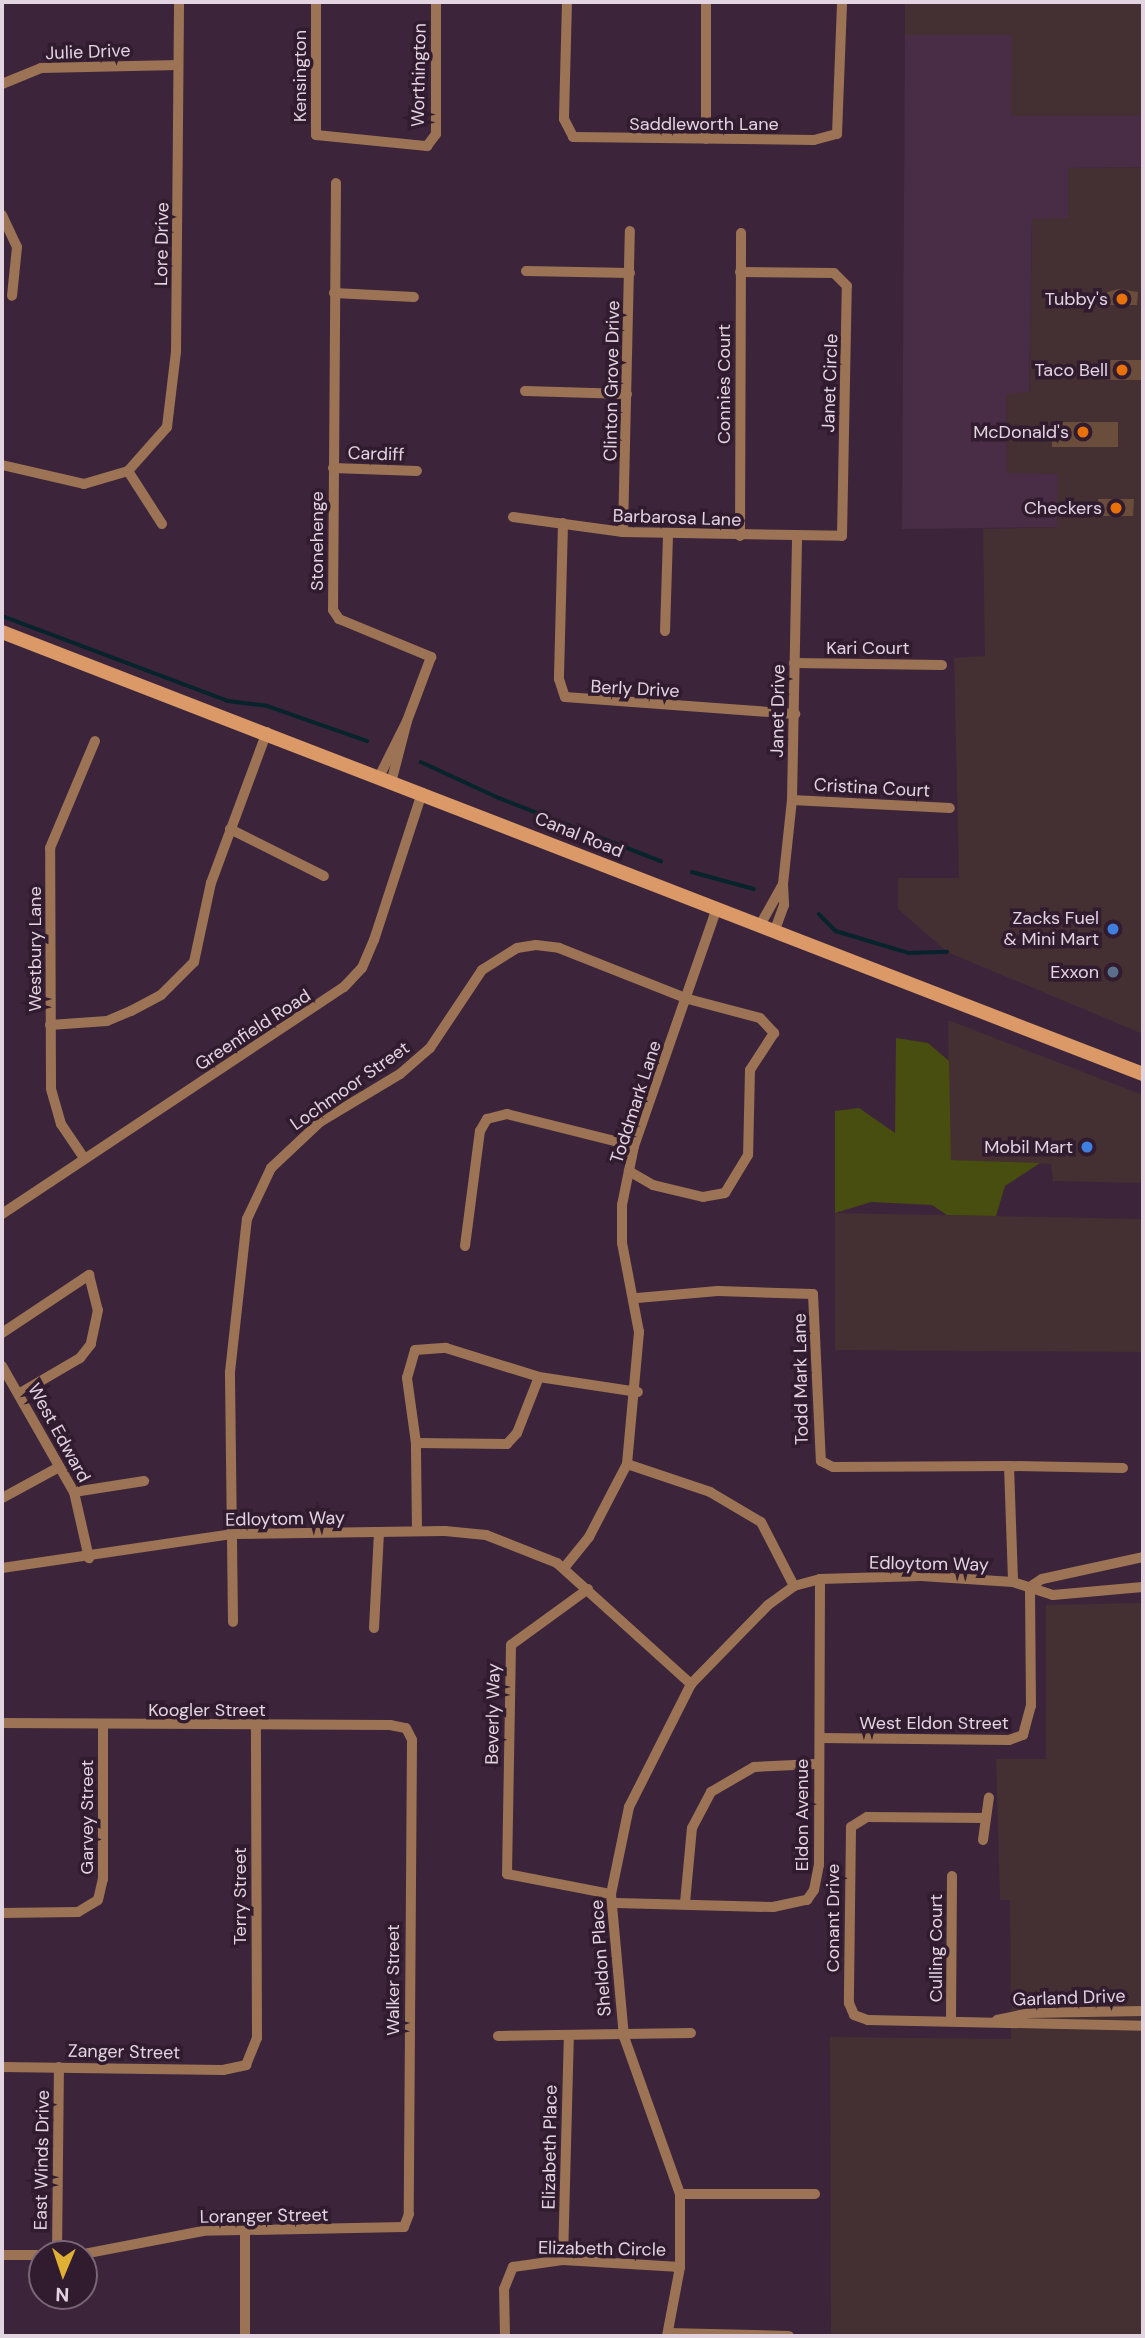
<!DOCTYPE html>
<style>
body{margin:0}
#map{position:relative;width:1145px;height:2338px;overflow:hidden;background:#3c253a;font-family:"DM Sans",sans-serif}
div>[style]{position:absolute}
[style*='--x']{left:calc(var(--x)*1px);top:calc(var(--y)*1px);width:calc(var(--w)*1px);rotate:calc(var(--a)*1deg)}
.commercial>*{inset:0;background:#442f32}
.built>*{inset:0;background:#492c46}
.green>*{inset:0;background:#484d10}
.stream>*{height:3.5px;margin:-1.75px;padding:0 1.75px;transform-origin:1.75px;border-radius:1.75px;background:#07232b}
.building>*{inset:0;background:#6a4d3b}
.street>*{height:10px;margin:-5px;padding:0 5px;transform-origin:5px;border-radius:5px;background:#9c7355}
.secondary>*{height:14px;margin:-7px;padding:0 7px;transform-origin:7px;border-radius:7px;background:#db9968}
.dots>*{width:19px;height:19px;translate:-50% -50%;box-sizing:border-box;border:4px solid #311b2f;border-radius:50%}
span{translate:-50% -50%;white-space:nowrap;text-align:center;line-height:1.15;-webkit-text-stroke:7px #311b2f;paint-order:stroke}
.street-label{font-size:18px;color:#e3d4e1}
.poi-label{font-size:18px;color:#e3d4e1}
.right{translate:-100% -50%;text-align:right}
.frame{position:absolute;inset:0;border:4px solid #e3d4e1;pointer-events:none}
.north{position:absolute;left:28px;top:2240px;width:70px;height:70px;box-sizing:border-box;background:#311b2f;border:2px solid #786576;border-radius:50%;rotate:182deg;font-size:19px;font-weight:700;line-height:28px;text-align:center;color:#e3d4e1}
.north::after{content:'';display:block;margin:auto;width:24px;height:32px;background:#dfb034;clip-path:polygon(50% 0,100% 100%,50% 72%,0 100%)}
</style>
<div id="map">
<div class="commercial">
<div style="clip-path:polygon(905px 2px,1143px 2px,1143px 116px,1010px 116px,1012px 35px,905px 35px)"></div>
<div style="clip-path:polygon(1143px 167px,1143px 1034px,947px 952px,898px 909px,898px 878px,959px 878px,954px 658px,985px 656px,983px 529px,1057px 527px,1007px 473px,1006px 393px,1029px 392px,1032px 218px,1068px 168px)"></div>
<div style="clip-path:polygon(948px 1020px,1143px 1095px,1143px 1183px,1053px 1181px,1051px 1164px,950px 1160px)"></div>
<div style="clip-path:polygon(835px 1213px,1143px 1219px,1143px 1352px,835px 1350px)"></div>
<div style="clip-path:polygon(1143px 1603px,1143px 2336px,831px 2336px,830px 2037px,1011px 2039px,1010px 1900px,1000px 1900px,996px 1759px,1046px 1759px,1046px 1605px)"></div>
</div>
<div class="built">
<div style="clip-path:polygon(905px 35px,1012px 35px,1011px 116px,1143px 116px,1143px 167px,1068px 168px,1068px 218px,1032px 219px,1029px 392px,1006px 394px,1007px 473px,1058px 474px,1057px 527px,902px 529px)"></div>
</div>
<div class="green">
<div style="clip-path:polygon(896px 1038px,928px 1043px,949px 1061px,951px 1160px,1040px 1163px,1005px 1186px,996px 1216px,947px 1215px,932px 1205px,871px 1202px,835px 1213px,835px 1111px,859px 1108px,895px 1133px)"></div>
</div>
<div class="stream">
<div style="--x:2;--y:616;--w:241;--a:20.6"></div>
<div style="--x:228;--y:701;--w:39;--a:7"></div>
<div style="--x:267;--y:706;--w:106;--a:19.3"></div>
<div style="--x:421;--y:762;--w:86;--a:24.8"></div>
<div style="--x:499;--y:798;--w:174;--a:21.3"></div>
<div style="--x:692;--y:872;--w:64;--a:15.3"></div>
<div style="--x:819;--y:914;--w:24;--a:45"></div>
<div style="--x:836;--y:931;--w:76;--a:16.8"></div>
<div style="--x:909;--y:953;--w:38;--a:-2"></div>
</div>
<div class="building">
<div style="clip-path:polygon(1119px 289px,1138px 292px,1137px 305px,1107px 305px,1107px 292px)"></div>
<div style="clip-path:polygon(1101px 360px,1143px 360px,1143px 380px,1101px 380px)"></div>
<div style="clip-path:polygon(1052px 422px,1118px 422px,1118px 447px,1052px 447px)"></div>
<div style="clip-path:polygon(1098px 499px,1134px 499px,1133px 516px,1098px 516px)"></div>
</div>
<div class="street">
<div style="--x:316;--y:2;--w:133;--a:90"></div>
<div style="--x:316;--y:135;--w:112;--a:5.7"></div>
<div style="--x:427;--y:146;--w:15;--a:-53"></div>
<div style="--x:436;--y:134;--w:132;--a:-90"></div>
<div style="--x:567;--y:2;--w:117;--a:91.5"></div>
<div style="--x:564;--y:119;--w:20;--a:63"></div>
<div style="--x:573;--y:137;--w:241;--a:0.7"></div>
<div style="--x:814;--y:140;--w:24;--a:-15"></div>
<div style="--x:837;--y:134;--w:132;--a:-87.8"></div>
<div style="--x:2;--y:84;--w:42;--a:-22.3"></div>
<div style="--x:41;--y:68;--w:137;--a:-1.3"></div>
<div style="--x:706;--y:139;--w:137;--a:-90"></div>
<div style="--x:336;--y:183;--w:427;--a:90.4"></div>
<div style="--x:333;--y:610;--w:11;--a:56"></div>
<div style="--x:339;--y:619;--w:100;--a:22.4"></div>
<div style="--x:431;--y:657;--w:68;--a:110.6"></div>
<div style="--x:2;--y:215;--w:35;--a:65"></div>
<div style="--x:17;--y:247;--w:49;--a:95.8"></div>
<div style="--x:526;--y:271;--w:104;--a:1.1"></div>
<div style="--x:334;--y:293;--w:80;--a:2.9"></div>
<div style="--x:525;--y:391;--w:102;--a:1.7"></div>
<div style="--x:2;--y:465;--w:84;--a:13"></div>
<div style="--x:84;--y:484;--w:46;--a:-16.5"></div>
<div style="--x:128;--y:471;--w:59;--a:-48.4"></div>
<div style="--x:167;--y:427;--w:76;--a:-83.2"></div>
<div style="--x:176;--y:352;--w:350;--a:-89.5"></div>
<div style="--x:333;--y:468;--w:84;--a:2"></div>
<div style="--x:128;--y:471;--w:63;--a:57.3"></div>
<div style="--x:513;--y:517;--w:111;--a:7.8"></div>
<div style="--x:623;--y:532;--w:219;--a:1"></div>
<div style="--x:842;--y:536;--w:250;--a:-88.9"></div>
<div style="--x:847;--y:286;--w:18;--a:-135"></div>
<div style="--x:834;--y:273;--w:94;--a:-179.4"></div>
<div style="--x:563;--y:523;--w:156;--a:91.5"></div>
<div style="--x:559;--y:679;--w:19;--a:72"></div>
<div style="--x:565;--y:697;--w:231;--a:4.2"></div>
<div style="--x:623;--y:532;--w:301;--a:-88.7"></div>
<div style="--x:740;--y:536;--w:303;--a:-89.8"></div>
<div style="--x:665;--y:631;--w:97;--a:-88.2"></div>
<div style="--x:794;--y:663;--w:148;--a:0.8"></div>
<div style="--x:380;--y:775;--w:60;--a:-63.4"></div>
<div style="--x:407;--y:721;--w:60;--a:104.5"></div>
<div style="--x:792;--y:800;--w:158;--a:2.9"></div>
<div style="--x:230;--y:829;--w:105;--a:26.6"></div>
<div style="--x:783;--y:884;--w:84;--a:-83.9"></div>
<div style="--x:792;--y:800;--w:263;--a:-88.9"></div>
<div style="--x:759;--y:927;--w:49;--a:-60.8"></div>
<div style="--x:783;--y:884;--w:21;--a:87"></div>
<div style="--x:784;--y:905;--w:29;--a:110"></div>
<div style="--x:50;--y:1025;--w:57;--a:-4"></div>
<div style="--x:107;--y:1021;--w:26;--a:-23"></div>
<div style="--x:131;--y:1011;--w:34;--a:-28"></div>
<div style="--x:161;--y:995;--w:47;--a:-45"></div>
<div style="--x:194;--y:962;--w:81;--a:-77.9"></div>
<div style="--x:211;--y:883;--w:161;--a:-69.7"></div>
<div style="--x:84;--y:1158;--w:41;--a:-124.1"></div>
<div style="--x:61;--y:1124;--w:37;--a:-106"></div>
<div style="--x:51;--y:1088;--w:240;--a:-90.2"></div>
<div style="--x:50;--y:848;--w:116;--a:-67.2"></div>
<div style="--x:2;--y:1214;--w:410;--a:-33.6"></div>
<div style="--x:344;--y:987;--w:26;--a:-47"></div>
<div style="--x:362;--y:968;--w:30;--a:-67"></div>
<div style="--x:374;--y:940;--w:155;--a:-71.9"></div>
<div style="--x:465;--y:1246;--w:116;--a:-82.6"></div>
<div style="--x:480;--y:1131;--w:14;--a:-60"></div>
<div style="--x:487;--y:1119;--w:21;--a:-14"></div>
<div style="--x:507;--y:1114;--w:131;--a:14.1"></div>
<div style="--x:637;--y:1298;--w:81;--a:-4.9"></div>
<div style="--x:718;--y:1291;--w:95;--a:1.8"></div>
<div style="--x:813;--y:1294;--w:167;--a:87.3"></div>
<div style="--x:821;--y:1461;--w:13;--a:27"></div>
<div style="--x:833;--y:1467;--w:176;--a:-0.3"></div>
<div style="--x:1009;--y:1466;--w:116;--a:88"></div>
<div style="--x:2;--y:1333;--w:105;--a:-33.7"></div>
<div style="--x:89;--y:1275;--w:36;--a:76"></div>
<div style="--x:98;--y:1310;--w:35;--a:102"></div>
<div style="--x:91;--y:1344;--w:18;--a:128"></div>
<div style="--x:80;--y:1358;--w:69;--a:149.7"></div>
<div style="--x:2;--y:1366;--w:145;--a:60.3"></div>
<div style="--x:74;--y:1492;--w:68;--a:77.2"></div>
<div style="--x:416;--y:1443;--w:91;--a:0.6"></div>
<div style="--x:507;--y:1444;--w:15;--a:-48"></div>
<div style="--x:517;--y:1433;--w:60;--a:-68.6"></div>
<div style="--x:627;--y:1464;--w:88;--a:18.6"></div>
<div style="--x:710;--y:1492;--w:59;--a:30.5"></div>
<div style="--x:761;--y:1522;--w:72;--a:62.7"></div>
<div style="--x:1009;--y:1466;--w:114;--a:1"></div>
<div style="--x:74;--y:1492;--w:71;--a:-8.9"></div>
<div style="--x:2;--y:1498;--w:65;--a:-28.5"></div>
<div style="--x:417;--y:1531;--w:88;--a:-90.7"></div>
<div style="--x:416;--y:1443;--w:66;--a:-97.9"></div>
<div style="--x:407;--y:1378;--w:29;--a:-74"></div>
<div style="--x:415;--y:1350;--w:31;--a:-4"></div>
<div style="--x:446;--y:1348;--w:97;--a:17.3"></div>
<div style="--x:539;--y:1377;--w:100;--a:8.6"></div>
<div style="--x:2;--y:1568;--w:232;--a:-8.4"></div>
<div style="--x:232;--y:1534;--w:213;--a:-0.8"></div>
<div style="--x:445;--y:1531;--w:41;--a:5.6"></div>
<div style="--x:486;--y:1535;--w:76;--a:21.5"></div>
<div style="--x:557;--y:1563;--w:181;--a:42.1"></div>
<div style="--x:564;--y:1568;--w:40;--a:-51"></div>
<div style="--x:589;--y:1537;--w:82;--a:-62.5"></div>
<div style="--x:627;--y:1464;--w:133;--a:-84.8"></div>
<div style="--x:639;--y:1332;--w:91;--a:-100.8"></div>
<div style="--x:622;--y:1243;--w:38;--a:-90"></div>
<div style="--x:622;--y:1205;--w:60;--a:-78.5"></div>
<div style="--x:634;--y:1146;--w:249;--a:-70.8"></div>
<div style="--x:1030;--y:1587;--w:14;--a:-34"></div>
<div style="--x:1042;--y:1579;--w:103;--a:-12.3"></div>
<div style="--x:588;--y:1589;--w:95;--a:144"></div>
<div style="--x:511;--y:1645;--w:229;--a:91"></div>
<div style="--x:507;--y:1874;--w:106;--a:10.9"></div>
<div style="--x:233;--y:1622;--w:250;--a:-90.7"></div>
<div style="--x:230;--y:1372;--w:154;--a:-83.7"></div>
<div style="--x:247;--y:1219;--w:56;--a:-64.8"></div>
<div style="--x:271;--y:1168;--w:67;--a:-43.2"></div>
<div style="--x:320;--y:1122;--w:93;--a:-31"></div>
<div style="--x:400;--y:1074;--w:40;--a:-41"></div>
<div style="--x:430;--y:1048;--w:94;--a:-56.3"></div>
<div style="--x:482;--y:970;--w:41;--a:-32.2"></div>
<div style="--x:517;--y:948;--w:19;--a:-9"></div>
<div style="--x:536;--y:945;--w:23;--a:7"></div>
<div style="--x:559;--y:948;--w:139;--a:21.6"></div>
<div style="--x:688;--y:999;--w:74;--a:14.8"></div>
<div style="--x:760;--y:1018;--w:21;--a:47"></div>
<div style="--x:774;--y:1033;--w:44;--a:123"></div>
<div style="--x:750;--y:1070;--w:85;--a:91.3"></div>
<div style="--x:748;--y:1155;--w:44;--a:121.2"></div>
<div style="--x:725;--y:1193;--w:22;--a:170"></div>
<div style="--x:703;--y:1197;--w:51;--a:-166.5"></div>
<div style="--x:653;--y:1185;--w:28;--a:-150"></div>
<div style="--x:374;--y:1628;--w:95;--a:-87"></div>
<div style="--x:2;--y:1723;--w:388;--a:0.3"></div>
<div style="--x:390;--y:1725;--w:16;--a:11"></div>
<div style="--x:406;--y:1728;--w:13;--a:63"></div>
<div style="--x:412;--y:1740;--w:474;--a:90.4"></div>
<div style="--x:409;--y:2214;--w:14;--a:111"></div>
<div style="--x:404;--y:2227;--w:201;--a:178.9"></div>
<div style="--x:203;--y:2231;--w:121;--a:169.1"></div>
<div style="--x:820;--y:1738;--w:189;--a:0.6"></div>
<div style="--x:1009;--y:1740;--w:15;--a:-20"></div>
<div style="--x:1023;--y:1735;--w:30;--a:-75"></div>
<div style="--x:1031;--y:1706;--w:119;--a:-90.5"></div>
<div style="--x:986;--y:1818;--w:119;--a:-179.5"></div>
<div style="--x:867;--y:1817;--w:19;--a:148"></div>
<div style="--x:851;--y:1827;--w:176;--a:90.7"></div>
<div style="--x:849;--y:2003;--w:13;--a:67"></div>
<div style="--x:854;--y:2015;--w:15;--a:20"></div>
<div style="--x:868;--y:2020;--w:275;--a:1.2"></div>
<div style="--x:983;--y:1840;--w:43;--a:-82.1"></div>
<div style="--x:616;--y:1903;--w:157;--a:1.5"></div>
<div style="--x:773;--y:1907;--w:35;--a:-12"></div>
<div style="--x:807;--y:1900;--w:12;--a:-55"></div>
<div style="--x:814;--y:1890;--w:25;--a:-79"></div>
<div style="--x:819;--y:1865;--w:286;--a:-89.8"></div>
<div style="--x:685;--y:1903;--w:75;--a:-84.7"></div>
<div style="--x:692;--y:1828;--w:41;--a:-62.2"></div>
<div style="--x:711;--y:1792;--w:50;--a:-30.2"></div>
<div style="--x:754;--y:1767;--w:62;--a:-2.8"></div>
<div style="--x:2;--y:1913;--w:76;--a:-0.8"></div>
<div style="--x:78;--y:1912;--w:23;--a:-31"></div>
<div style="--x:98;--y:1900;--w:22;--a:-77"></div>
<div style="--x:103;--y:1879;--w:153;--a:-90"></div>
<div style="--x:951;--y:2020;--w:144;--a:-89.6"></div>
<div style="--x:997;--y:2020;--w:33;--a:-12"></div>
<div style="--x:1029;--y:2013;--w:114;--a:-1"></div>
<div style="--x:498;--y:2036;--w:193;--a:-0.9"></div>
<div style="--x:2;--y:2067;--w:221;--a:0.8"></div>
<div style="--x:223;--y:2070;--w:24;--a:-12"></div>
<div style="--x:246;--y:2065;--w:29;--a:-68"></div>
<div style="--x:257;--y:2038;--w:312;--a:-90.2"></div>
<div style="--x:680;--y:2194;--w:135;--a:0"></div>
<div style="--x:245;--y:2230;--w:106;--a:90"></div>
<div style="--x:57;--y:2254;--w:187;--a:-89.4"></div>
<div style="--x:2;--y:2255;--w:40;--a:0"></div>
<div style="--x:563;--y:2260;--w:224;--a:-88.5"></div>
<div style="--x:668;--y:2333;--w:121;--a:1.4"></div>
<div style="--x:505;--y:2336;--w:47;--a:-91.2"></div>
<div style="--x:504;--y:2289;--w:24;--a:-68"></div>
<div style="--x:513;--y:2267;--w:50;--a:-8"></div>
<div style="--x:563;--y:2260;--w:117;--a:3.4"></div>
<div style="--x:667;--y:2336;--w:70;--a:-79.3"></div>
<div style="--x:680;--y:2267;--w:73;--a:-90"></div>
<div style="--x:680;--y:2194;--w:167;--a:-109.6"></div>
<div style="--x:624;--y:2037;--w:144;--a:-95.2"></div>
<div style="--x:611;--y:1894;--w:89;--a:-78.3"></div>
<div style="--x:629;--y:1807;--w:138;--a:-63.2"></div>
<div style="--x:691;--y:1684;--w:110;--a:-45.7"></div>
<div style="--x:768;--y:1605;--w:32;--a:-36"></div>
<div style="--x:794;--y:1586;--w:27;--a:-15"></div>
<div style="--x:820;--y:1579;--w:101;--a:-1.7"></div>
<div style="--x:921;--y:1576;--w:92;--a:3.7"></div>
<div style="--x:1013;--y:1582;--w:42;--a:18"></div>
<div style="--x:1053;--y:1595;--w:90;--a:-5.1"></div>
</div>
<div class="secondary">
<div style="--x:2;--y:632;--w:1224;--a:21.18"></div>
</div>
<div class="dots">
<div style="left:1122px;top:299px;background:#e8710a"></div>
<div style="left:1122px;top:370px;background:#e8710a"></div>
<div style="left:1083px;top:432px;background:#e8710a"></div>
<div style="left:1116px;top:508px;background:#e8710a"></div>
<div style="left:1113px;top:929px;background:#3f7fe0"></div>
<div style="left:1113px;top:972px;background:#5c6f8a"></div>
<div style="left:1087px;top:1147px;background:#3f7fe0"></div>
</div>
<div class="street-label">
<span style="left:88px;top:52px;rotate:-2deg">Julie Drive</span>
<span style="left:419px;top:75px;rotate:-89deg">Worthington</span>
<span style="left:300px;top:76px;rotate:-90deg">Kensington</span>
<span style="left:704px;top:124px">Saddleworth Lane</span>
<span style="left:162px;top:244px;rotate:-89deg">Lore Drive</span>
<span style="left:612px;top:381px;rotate:-89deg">Clinton Grove Drive</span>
<span style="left:830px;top:383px;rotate:-88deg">Janet Circle</span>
<span style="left:724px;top:384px;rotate:-90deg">Connies Court</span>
<span style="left:376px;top:454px;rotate:2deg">Cardiff</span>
<span style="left:677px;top:518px;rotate:2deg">Barbarosa Lane</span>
<span style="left:317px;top:541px;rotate:-90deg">Stonehenge</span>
<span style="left:868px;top:648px">Kari Court</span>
<span style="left:635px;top:689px;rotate:3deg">Berly Drive</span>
<span style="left:778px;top:711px;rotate:-89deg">Janet Drive</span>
<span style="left:872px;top:788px;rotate:3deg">Cristina Court</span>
<span style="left:579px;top:835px;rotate:22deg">Canal Road</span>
<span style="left:35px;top:949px;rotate:-90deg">Westbury Lane</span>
<span style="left:253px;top:1030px;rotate:-33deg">Greenfield Road</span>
<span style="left:350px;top:1086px;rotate:-35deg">Lochmoor Street</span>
<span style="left:636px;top:1102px;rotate:-72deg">Toddmark Lane</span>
<span style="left:801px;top:1379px;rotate:-91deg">Todd Mark Lane</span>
<span style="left:59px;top:1433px;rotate:61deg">West Edward</span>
<span style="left:285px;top:1519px;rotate:-1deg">Edloytom Way</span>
<span style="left:929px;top:1564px;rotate:1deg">Edloytom Way</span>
<span style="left:207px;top:1710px">Koogler Street</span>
<span style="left:493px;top:1714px;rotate:-89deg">Beverly Way</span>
<span style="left:934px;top:1723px">West Eldon Street</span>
<span style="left:802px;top:1815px;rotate:-90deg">Eldon Avenue</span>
<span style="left:87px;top:1817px;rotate:-90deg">Garvey Street</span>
<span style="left:240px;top:1896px;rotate:-90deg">Terry Street</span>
<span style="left:833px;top:1918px;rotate:-90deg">Conant Drive</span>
<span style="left:936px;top:1948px;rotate:-90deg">Culling Court</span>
<span style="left:601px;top:1958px;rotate:-94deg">Sheldon Place</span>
<span style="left:393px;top:1980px;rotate:-90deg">Walker Street</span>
<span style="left:1069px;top:1998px;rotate:-2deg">Garland Drive</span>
<span style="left:124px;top:2052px;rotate:1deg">Zanger Street</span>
<span style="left:550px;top:2147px;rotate:-89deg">Elizabeth Place</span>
<span style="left:42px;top:2160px;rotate:-89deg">East Winds Drive</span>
<span style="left:264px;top:2216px;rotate:-1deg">Loranger Street</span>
<span style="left:602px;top:2249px;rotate:1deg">Elizabeth Circle</span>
</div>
<div class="poi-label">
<span class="right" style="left:1108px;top:299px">Tubby's</span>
<span class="right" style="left:1108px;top:370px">Taco Bell</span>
<span class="right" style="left:1069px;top:432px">McDonald's</span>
<span class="right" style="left:1102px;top:508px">Checkers</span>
<span class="right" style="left:1099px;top:929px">Zacks Fuel<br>&amp; Mini Mart</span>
<span class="right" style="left:1099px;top:972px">Exxon</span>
<span class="right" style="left:1073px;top:1147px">Mobil Mart</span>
</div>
<div class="frame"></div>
<div class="north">N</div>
</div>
